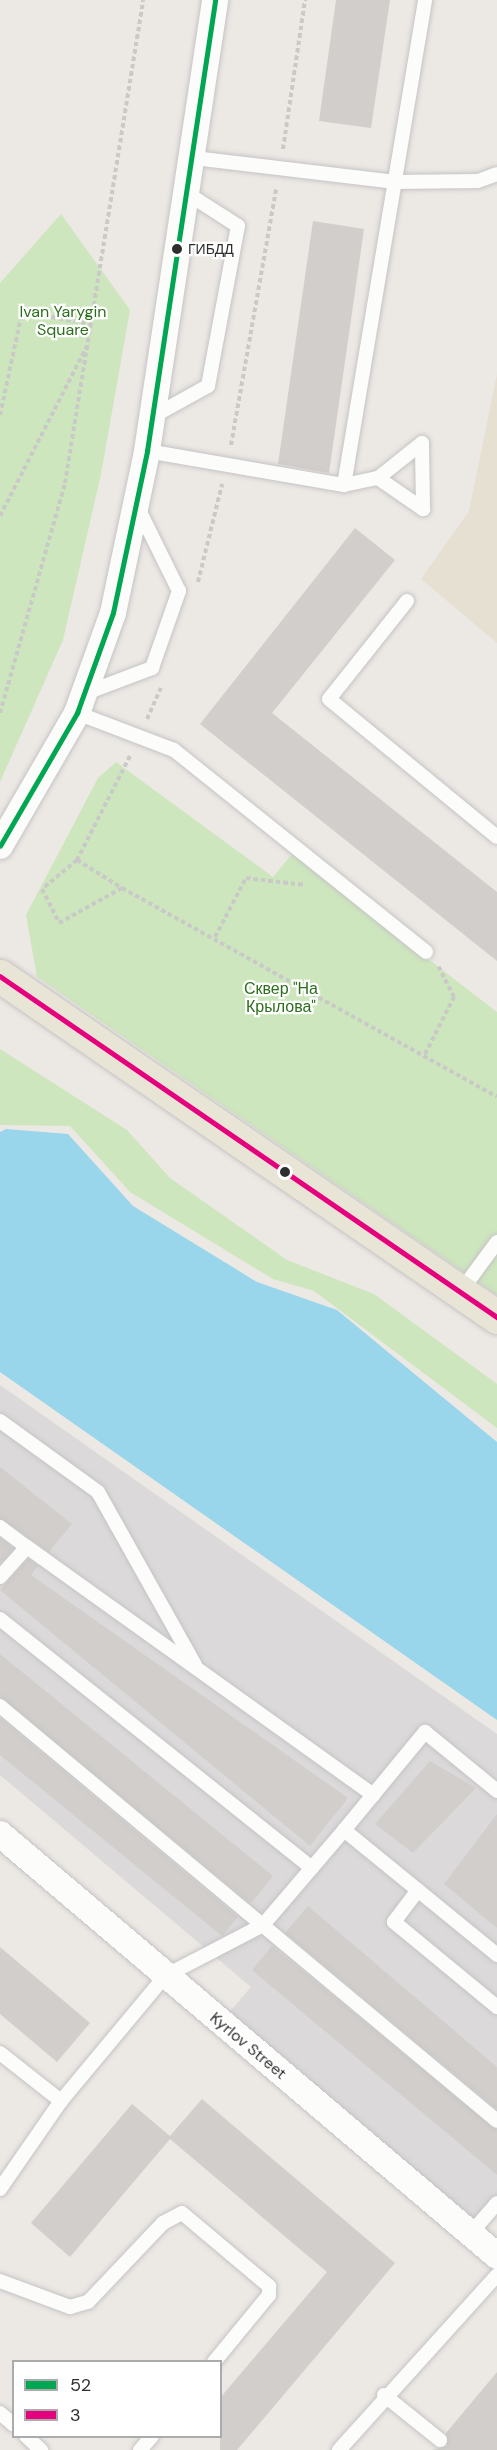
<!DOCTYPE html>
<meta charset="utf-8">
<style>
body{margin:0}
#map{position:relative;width:497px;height:2450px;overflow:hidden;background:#ece8e4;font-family:"DM Sans",sans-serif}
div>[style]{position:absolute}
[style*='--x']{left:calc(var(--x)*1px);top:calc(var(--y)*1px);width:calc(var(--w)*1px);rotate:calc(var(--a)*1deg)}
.industrial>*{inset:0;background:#dcd9db}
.education>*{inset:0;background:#e6e0d3}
.green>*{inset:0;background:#cee6be}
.water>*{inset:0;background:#99d6ec}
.building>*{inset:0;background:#d1cecb}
.path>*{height:4px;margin-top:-2px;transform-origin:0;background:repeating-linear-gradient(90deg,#c9c9c8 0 4.5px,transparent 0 7.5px)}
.roads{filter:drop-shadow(0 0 2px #c5c4c5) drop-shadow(0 0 2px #c5c4c5)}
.lane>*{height:14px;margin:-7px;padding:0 7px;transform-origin:7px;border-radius:7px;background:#fcfcfb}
.street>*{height:26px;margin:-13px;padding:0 13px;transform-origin:13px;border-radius:13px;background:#fcfcfb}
.primary>*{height:33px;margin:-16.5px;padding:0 16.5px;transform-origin:16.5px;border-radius:16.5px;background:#e8e4d6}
.bus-1>*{height:4.5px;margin:-2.25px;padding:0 2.25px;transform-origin:2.25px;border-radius:2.25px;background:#00a651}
.bus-2>*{height:4.5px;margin:-2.25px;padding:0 2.25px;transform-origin:2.25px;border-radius:2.25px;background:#e5007d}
.dots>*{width:16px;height:16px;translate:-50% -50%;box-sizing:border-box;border:3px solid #fff;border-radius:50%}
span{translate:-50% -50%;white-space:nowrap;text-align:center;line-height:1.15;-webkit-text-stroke:4.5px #fff;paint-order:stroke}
.bus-label{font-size:14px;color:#2e2e2e}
.left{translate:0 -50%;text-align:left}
.park-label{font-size:16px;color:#2c6e1b}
.street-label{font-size:16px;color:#2e2e2e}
.legend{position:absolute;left:12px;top:2360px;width:210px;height:78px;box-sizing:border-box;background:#fff;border:2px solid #ababab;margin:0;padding:8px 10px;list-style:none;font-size:18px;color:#2e2e2e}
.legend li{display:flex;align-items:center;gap:12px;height:30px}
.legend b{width:30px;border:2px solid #ababab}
</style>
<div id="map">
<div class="industrial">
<div style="clip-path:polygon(0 1385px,497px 1734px,497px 2211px,482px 2229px,227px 2015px,251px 1987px,0 1775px)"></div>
</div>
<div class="education">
<div style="clip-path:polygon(497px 374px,497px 643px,421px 579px,469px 511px)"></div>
</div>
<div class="green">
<div style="clip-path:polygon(61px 214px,130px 310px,101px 474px,63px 640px,0 782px,0 283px)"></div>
<div style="clip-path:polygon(116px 762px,273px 877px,292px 854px,497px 1012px,497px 1295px,37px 977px,26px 915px,98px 778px)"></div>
<div style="clip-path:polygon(0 1049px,127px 1130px,170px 1178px,287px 1260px,374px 1294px,497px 1384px,497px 1428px,314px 1291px,273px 1279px,130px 1192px,70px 1126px,0 1125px)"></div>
</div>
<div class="water">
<div style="clip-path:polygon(6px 1129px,68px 1134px,133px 1206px,257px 1282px,337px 1310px,497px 1442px,497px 1720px,0 1372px,0 1132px)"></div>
</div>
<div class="building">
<div style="clip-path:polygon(336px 0,390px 0,371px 128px,319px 121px)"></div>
<div style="clip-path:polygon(313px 221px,364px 229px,329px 473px,278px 464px)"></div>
<div style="clip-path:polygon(355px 528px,395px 560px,272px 713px,497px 892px,497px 961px,200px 724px)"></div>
<div style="clip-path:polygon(0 1467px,72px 1524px,49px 1552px,0 1518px)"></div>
<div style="clip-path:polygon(0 1538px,14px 1548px,0 1564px)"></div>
<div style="clip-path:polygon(28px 1559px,38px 1566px,31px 1575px,348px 1798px,310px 1846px,0 1590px)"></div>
<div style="clip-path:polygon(0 1654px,273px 1876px,254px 1900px,250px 1903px,0 1697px)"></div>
<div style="clip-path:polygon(0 1718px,238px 1917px,222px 1936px,0 1755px)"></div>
<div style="clip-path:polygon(430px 1761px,476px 1788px,413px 1853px,375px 1824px)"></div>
<div style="clip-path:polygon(497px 1814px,497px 1928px,444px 1884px)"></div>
<div style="clip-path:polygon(308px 1906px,497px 2067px,497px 2109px,285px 1933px)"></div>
<div style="clip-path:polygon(272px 1946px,497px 2130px,497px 2175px,252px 1970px)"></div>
<div style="clip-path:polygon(0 1947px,90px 2023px,57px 2062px,0 2014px)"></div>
<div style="clip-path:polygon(202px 2099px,395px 2263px,237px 2450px,220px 2450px,220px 2398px,327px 2272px,170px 2139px,70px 2257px,31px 2223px,132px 2104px,170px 2136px)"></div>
<div style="clip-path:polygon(497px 2372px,497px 2450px,432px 2450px,447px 2446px,446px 2433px)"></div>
</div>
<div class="path">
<div style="--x:283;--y:149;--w:151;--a:-81.6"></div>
<div style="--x:0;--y:415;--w:105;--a:-77.9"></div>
<div style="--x:22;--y:312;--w:70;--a:9.9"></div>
<div style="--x:231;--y:445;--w:260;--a:-80"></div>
<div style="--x:0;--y:516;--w:191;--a:-62.9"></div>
<div style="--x:198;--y:582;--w:101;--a:-76.2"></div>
<div style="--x:0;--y:713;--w:239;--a:-74.2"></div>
<div style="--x:65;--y:483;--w:489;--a:-80.8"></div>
<div style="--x:147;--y:719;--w:34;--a:-66"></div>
<div style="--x:130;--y:756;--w:117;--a:117"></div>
<div style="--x:77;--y:860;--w:45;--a:140.4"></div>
<div style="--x:42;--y:889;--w:38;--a:63"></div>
<div style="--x:59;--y:923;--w:72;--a:-29.1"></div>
<div style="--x:122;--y:888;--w:429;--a:29.1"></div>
<div style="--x:77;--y:860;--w:53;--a:31.9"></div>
<div style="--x:215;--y:937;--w:67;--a:-62.3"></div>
<div style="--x:246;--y:878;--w:60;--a:6.7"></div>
<div style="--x:425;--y:1054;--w:64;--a:-63"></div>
<div style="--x:454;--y:997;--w:34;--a:-117"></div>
</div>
<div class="roads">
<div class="lane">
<div style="--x:194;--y:158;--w:201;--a:6.8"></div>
<div style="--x:394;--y:182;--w:84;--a:-0.7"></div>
<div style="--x:478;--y:181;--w:20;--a:-20"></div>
<div style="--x:152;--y:417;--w:64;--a:-29"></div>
<div style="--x:208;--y:386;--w:163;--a:-79.4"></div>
<div style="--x:238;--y:226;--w:59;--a:-147.4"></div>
<div style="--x:147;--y:451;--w:200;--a:9.8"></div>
<div style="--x:344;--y:485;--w:35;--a:-12"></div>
<div style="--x:378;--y:478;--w:55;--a:34.6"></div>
<div style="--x:423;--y:509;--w:66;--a:-90.9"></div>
<div style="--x:422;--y:443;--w:56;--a:141.5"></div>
<div style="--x:344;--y:485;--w:492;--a:-80.5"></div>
<div style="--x:407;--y:601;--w:125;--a:128.5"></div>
<div style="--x:329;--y:699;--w:217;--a:39.4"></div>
<div style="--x:86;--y:693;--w:71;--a:-20.7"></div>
<div style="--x:152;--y:668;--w:82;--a:-70.7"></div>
<div style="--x:179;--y:591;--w:93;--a:-116.3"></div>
<div style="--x:77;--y:713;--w:104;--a:20.9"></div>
<div style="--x:174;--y:750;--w:323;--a:38.7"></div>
<div style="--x:461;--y:1291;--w:61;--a:-53.7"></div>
<div style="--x:0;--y:1421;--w:121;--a:35.9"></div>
<div style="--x:98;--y:1492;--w:198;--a:60.7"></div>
<div style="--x:0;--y:1527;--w:34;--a:37"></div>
<div style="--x:0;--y:1577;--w:40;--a:-48"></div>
<div style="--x:27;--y:1547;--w:426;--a:35.6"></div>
<div style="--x:373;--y:1795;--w:45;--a:129.6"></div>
<div style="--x:0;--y:1619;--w:399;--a:38.6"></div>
<div style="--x:0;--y:1706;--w:647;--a:39.86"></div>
<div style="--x:373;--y:1795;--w:82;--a:-50.5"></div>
<div style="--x:425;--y:1732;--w:93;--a:39.3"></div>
<div style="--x:418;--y:1890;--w:40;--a:127"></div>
<div style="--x:394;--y:1922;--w:134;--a:39.5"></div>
<div style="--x:0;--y:2053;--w:78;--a:38.2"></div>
<div style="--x:0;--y:2189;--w:107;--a:-55.3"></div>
<div style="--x:61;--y:2101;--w:163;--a:-50.2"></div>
<div style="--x:165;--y:1976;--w:110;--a:-27.5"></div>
<div style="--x:263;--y:1925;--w:125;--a:-49.5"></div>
<div style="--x:344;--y:1830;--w:198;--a:39.2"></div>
<div style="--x:470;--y:2234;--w:41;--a:-48.9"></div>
<div style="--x:0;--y:2281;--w:75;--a:20.4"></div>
<div style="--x:70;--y:2307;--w:19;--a:-16"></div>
<div style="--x:88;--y:2302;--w:109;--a:-46.5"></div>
<div style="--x:163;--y:2223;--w:21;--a:-28"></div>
<div style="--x:182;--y:2213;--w:114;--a:40"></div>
<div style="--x:269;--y:2286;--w:9;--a:90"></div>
<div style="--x:269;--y:2295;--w:87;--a:129.4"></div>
<div style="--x:384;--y:2395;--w:72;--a:38.8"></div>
<div style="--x:0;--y:2413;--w:18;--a:41"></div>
<div style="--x:26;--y:2436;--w:21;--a:43"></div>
<div style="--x:140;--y:2450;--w:18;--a:-49"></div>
<div style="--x:339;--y:2450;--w:236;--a:-47.9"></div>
</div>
<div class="street">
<div style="--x:0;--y:846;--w:154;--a:-59.9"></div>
<div style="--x:77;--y:713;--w:106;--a:-70.2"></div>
<div style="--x:113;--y:613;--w:166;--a:-78.1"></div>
<div style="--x:147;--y:451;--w:456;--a:-81.4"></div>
<div style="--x:0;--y:1834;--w:652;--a:40.33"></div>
</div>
<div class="primary">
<div style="--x:0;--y:976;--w:603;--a:34.45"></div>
</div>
</div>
<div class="bus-1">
<div style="--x:0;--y:846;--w:154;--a:-59.9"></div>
<div style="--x:77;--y:713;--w:106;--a:-70.2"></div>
<div style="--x:113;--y:613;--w:166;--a:-78.1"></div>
<div style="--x:147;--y:451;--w:456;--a:-81.4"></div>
</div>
<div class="bus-2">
<div style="--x:0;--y:976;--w:603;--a:34.45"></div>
</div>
<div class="dots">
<div style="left:177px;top:249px;background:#2e2e2e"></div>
<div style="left:285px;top:1172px;background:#2e2e2e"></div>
</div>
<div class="bus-label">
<span class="left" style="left:188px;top:249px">ГИБДД</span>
</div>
<div class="park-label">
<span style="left:63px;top:321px">Ivan Yarygin<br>Square</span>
<span style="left:281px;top:998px">Сквер "На<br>Крылова"</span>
</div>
<div class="street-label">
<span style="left:248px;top:2046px;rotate:40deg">Kyrlov Street</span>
</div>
<ul class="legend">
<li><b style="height:8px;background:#00a651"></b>52</li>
<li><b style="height:8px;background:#e5007d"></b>3</li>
</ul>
</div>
